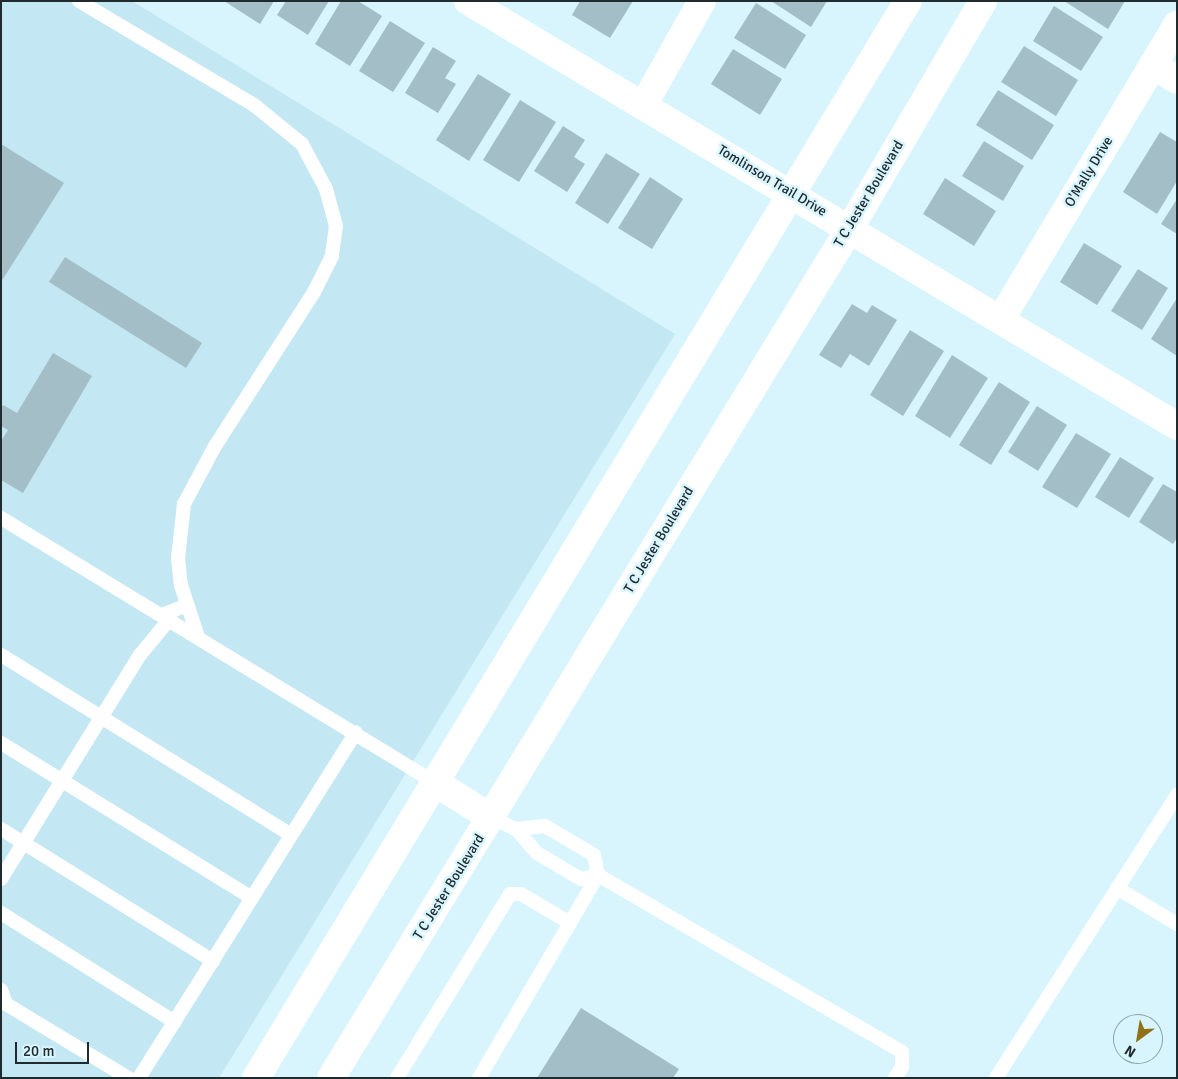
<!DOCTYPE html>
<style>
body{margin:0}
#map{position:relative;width:1178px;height:1079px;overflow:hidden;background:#d8f5fe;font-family:Signika,sans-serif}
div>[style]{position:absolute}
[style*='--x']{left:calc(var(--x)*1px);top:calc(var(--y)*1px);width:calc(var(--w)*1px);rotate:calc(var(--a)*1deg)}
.built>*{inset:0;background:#c3e7f3}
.building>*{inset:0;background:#a3bec7}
.lane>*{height:14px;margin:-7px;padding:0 7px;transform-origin:7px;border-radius:7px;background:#fff}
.street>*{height:28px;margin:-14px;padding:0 14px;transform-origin:14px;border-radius:14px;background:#fff}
.secondary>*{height:28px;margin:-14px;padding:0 14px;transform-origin:14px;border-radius:14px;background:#fff}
span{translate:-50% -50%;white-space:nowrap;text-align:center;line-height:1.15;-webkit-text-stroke:5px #d8f5fe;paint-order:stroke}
.street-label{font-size:14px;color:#202b2e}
.frame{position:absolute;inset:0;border:2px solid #202b2e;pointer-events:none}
.north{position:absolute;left:1113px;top:1014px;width:50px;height:50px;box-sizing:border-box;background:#d8f5fe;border:1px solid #8ea4ab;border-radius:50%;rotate:212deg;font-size:14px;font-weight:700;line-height:20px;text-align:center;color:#202b2e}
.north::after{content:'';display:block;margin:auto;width:18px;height:22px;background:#907117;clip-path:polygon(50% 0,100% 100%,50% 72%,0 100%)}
.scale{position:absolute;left:15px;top:1042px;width:74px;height:22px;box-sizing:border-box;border:2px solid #202b2e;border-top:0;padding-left:6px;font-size:15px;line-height:18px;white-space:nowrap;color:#202b2e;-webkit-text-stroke:4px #d8f5fe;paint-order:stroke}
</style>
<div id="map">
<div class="built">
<div style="clip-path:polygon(1px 1px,132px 1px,675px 334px,219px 1078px,1px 1078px)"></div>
</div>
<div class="building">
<div style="clip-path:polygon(224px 1px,274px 1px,260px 24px)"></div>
<div style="clip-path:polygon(286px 1px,329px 1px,308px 35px,277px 15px)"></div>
<div style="clip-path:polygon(341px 1px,358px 1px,382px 16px,350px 66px,315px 44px)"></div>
<div style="clip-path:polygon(580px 1px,633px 1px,610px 38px,572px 15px)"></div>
<div style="clip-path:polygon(771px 1px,827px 1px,811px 27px)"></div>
<div style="clip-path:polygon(1064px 1px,1125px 1px,1108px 29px)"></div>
<div style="clip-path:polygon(756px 3px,806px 35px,785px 69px,734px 38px)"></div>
<div style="clip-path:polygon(1054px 6px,1103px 37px,1081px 71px,1033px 41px)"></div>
<div style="clip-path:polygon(390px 21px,425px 43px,393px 92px,359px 71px)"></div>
<div style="clip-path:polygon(1024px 46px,1078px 80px,1056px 116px,1001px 82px)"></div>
<div style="clip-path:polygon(433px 47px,456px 61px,445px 78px,456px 84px,438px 113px,405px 93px)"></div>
<div style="clip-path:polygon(733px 49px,782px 79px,760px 115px,711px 84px)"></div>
<div style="clip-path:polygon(478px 74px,511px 94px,469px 161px,436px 140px)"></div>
<div style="clip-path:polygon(998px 90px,1054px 125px,1032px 160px,976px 125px)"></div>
<div style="clip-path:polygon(520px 100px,556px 122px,519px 182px,483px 160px)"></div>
<div style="clip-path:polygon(563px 126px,585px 140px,574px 157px,585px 164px,567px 192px,534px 171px)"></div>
<div style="clip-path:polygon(1160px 132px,1177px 142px,1177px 181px,1157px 214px,1123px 192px)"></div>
<div style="clip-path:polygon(984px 141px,1024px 166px,1003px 201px,962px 176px)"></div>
<div style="clip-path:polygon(1px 144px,64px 183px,1px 282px)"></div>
<div style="clip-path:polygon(606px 153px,640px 174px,608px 224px,575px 203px)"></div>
<div style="clip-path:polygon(650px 177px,683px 199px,652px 249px,618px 228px)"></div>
<div style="clip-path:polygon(945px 178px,996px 211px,974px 246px,923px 214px)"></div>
<div style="clip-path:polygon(1177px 199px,1177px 234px,1161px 224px)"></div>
<div style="clip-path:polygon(1084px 243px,1122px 266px,1097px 305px,1060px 282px)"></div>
<div style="clip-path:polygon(65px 257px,202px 343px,186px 368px,49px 282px)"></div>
<div style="clip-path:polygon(1138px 269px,1168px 288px,1142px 330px,1111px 311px)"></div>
<div style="clip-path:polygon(1177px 298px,1177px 356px,1151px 339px)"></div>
<div style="clip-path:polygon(852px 304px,867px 313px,872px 305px,897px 320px,869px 366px,850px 354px,841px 368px,819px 355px)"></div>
<div style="clip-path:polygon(910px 330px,944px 351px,903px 416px,870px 395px)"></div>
<div style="clip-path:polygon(53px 353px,92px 376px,23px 493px,1px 480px,1px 441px,8px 430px,1px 426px,1px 408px,3px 405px,17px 413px)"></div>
<div style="clip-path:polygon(952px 355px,988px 378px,950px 438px,915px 416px)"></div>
<div style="clip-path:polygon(999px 382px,1030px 402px,991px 465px,959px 445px)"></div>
<div style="clip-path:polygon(1037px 406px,1067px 425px,1038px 471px,1008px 452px)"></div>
<div style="clip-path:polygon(1076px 433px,1111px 454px,1077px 508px,1042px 487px)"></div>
<div style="clip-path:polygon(1120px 457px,1154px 478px,1129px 518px,1095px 497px)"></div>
<div style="clip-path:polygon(1163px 484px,1177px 492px,1177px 538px,1173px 544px,1139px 522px)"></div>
<div style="clip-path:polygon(581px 1008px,679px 1069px,673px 1078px,537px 1078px)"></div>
</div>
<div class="lane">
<div style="--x:79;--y:1;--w:204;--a:30.7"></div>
<div style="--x:254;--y:105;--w:62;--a:39.1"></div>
<div style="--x:302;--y:144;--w:51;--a:61.9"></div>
<div style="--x:326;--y:189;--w:38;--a:75"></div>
<div style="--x:336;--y:226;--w:30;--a:98"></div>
<div style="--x:332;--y:256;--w:40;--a:116.6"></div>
<div style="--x:314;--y:292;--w:183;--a:122.7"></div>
<div style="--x:215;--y:446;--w:66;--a:118.1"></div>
<div style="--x:184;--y:504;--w:54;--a:96.3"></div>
<div style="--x:178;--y:558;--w:27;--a:84"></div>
<div style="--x:181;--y:585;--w:55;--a:71.9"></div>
<div style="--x:1;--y:518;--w:507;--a:31.37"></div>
<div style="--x:1;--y:655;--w:341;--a:31.8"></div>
<div style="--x:1;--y:743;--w:295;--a:31.7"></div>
<div style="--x:492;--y:818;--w:26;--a:25"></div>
<div style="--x:516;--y:829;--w:32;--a:49"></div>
<div style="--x:537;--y:853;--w:51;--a:30.6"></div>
<div style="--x:581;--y:879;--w:17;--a:-13"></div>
<div style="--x:598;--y:875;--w:20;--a:-101"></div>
<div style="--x:594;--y:855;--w:57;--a:-149.4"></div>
<div style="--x:545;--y:826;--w:29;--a:174"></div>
<div style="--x:1;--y:829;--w:250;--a:31.9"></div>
<div style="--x:1;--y:879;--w:264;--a:-58.2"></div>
<div style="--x:140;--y:655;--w:44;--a:-50.5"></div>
<div style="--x:168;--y:621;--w:8;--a:-135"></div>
<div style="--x:162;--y:615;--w:27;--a:-22"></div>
<div style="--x:1117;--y:888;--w:70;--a:31"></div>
<div style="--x:1;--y:913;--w:205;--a:32.1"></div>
<div style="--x:1;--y:990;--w:15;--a:70"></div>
<div style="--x:6;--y:1004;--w:143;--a:31.2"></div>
<div style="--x:139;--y:1078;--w:408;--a:-57.9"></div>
<div style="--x:397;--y:1078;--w:216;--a:-58.4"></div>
<div style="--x:510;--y:894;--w:11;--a:0"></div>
<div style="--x:521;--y:894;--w:57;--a:30.6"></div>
<div style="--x:479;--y:1078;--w:235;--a:-59.6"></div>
<div style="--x:598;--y:875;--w:352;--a:30.2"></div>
<div style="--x:902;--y:1052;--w:15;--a:90"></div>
<div style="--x:902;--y:1067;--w:13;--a:122"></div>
<div style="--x:996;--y:1078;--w:336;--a:-57.4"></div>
</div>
<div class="street">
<div style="--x:468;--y:1;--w:827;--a:30.94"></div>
<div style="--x:1153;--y:65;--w:28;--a:32"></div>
<div style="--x:644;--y:104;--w:118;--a:-60.6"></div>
<div style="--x:1001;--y:319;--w:343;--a:-59.1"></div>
</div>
<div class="secondary">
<div style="--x:434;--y:782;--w:68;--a:31.8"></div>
<div style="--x:256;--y:1078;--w:1259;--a:-58.81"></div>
<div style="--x:331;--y:1078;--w:996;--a:-58.59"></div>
<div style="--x:850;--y:228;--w:263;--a:-59.6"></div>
</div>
<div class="street-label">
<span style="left:1089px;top:172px;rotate:-59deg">O'Mally Drive</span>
<span style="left:772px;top:181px;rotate:31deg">Tomlinson Trail Drive</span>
<span style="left:869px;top:194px;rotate:-59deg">T C Jester Boulevard</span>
<span style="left:659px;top:540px;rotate:-59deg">T C Jester Boulevard</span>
<span style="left:449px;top:887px;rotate:-58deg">T C Jester Boulevard</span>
</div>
<div class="frame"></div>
<div class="north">N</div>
<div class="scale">20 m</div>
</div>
